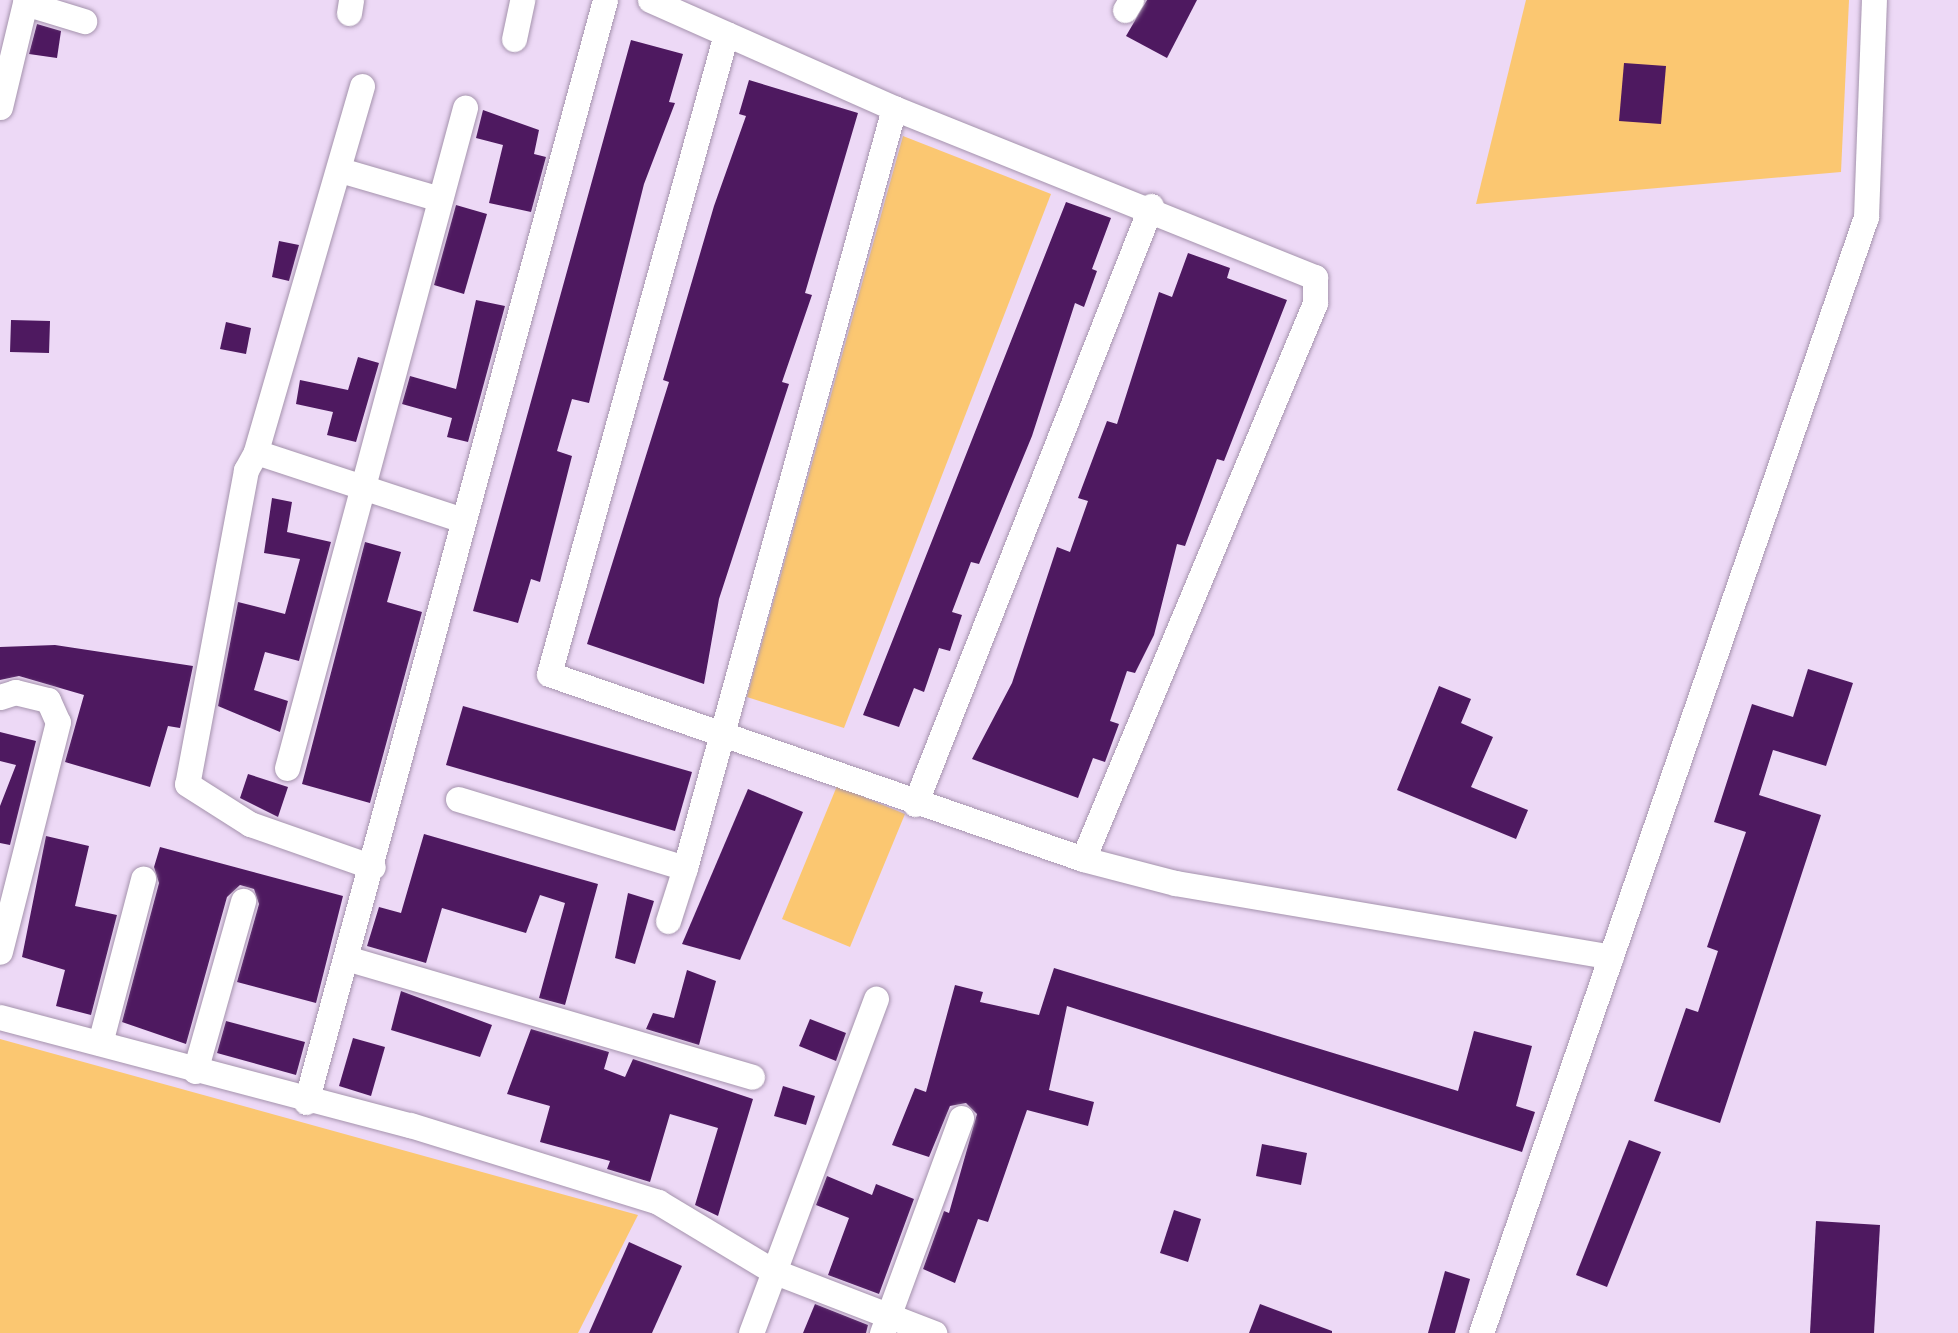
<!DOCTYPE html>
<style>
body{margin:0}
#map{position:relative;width:1958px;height:1333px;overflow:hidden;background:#edd9f6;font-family:"Space Grotesk",sans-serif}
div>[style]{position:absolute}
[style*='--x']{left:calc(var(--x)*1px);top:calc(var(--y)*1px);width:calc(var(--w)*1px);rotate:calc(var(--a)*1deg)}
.green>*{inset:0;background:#fbc771}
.building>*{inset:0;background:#4e1960}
.roads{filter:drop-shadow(0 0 2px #a593ad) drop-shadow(0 0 2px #a593ad)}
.minor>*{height:25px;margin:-12.5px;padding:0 12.5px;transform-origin:12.5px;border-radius:12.5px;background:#fff}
span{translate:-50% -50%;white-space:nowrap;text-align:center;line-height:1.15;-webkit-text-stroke:10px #fff;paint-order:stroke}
</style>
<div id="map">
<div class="green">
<div style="clip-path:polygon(1526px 0,1849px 0,1841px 172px,1476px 204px)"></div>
<div style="clip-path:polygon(903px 136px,1051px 194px,844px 728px,747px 697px)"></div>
<div style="clip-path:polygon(837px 786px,905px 814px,850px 947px,782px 919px)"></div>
<div style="clip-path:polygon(0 1039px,638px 1215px,578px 1333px,0 1333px)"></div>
</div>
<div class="building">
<div style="clip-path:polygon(1147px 0,1197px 0,1167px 58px,1126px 36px)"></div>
<div style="clip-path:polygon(37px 24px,61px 31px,57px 58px,29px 54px)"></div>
<div style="clip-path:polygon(631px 40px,683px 54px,669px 102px,675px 103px,644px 184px,589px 403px,572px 399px,557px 451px,572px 456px,540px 582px,531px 579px,518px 623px,473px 611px)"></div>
<div style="clip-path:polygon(1624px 63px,1666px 66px,1661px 124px,1619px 121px)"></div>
<div style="clip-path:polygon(749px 80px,858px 113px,805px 293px,812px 295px,782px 382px,789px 384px,719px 599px,704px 684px,587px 644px,669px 382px,663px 380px,714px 206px,746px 116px,739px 114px)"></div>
<div style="clip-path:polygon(483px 110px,539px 130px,534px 154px,546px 157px,531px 212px,489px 203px,503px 145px,476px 138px)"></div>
<div style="clip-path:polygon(1066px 202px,1111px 218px,1092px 269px,1097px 271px,1084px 307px,1075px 303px,1032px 436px,979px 564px,971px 562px,952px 612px,962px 615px,950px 651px,939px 648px,924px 692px,914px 688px,899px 727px,863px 715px)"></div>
<div style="clip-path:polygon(456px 205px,487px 214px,464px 294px,434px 285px)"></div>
<div style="clip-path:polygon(279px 241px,299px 245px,289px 281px,272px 277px)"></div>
<div style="clip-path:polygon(1188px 253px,1230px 268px,1227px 278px,1287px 300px,1224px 461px,1217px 459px,1185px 546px,1177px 544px,1154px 635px,1135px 673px,1127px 671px,1110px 721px,1119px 724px,1105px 762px,1093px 758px,1078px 798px,972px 759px,1012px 683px,1057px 547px,1070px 552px,1088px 501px,1078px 498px,1107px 421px,1117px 424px,1159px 292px,1172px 297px)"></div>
<div style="clip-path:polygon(476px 300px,505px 306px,468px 442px,447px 437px,452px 418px,402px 404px,410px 376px,456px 389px)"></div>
<div style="clip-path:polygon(11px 320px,50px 321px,49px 353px,10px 352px)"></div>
<div style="clip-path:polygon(226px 322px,251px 328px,246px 354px,220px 349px)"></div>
<div style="clip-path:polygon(358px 357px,379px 363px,356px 442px,327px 435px,333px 412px,296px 404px,300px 380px,348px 390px)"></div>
<div style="clip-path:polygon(272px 498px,292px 502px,287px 532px,331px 542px,299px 661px,265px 652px,254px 690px,288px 701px,280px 732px,218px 706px,238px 602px,285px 614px,300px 559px,264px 553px)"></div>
<div style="clip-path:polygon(365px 542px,401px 552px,387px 602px,422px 612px,370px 803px,302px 784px)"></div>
<div style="clip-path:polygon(55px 645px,193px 666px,180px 728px,168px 726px,150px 787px,65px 762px,84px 695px,19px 676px,0 680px,0 647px)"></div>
<div style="clip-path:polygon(1808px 669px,1853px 683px,1826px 766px,1773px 750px,1759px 795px,1821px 815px,1720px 1123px,1654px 1101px,1686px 1008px,1698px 1012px,1718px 951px,1707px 947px,1746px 832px,1714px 822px,1752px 704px,1793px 717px)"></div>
<div style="clip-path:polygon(1439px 686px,1471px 699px,1461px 723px,1493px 737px,1471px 787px,1528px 810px,1516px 839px,1397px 790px)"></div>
<div style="clip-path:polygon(463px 706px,692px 772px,675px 831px,446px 765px)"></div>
<div style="clip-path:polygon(0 732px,36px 741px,10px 845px,0 843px,0 806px,16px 765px,0 761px)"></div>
<div style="clip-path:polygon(248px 774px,288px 787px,278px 817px,240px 798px)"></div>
<div style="clip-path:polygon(748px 789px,803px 812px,740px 960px,682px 944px)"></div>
<div style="clip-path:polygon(424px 834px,598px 884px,565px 1005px,539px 998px,565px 903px,540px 895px,526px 933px,442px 908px,426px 963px,367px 946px,379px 907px,401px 913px)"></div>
<div style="clip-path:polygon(46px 836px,89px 846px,75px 906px,117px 915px,91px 1015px,56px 1006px,65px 970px,22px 957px)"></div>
<div style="clip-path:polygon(160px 847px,343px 896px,316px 1003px,237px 982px,259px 904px,254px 889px,240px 885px,227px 897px,186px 1044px,122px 1022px,159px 883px,154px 867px)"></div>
<div style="clip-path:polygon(628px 893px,654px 901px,635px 964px,615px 958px)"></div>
<div style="clip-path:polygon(1054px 968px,1458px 1091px,1474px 1031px,1532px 1046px,1516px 1106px,1535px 1112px,1522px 1152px,1067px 1006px,1049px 1090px,1094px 1102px,1088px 1126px,1027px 1110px,988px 1222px,978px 1219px,955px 1283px,923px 1269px,944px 1211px,949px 1213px,977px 1114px,966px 1103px,950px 1106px,929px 1157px,892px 1145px,915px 1088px,926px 1092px,955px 985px,983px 992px,980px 1002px,1039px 1015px)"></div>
<div style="clip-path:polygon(687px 970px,716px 981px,699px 1045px,646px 1029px,653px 1013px,674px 1018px)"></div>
<div style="clip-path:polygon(401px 991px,492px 1025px,480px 1057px,391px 1030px)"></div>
<div style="clip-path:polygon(810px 1019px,846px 1033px,836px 1061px,799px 1046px)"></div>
<div style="clip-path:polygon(226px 1021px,305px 1042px,296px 1075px,217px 1053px)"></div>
<div style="clip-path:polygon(531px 1029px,609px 1052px,604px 1069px,625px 1077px,633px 1059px,753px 1099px,718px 1216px,695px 1205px,718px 1128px,670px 1114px,650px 1182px,607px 1169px,610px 1161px,540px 1142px,550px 1106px,507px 1094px)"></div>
<div style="clip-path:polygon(353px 1038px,385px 1047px,371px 1096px,339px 1086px)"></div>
<div style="clip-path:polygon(783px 1086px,815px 1096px,806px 1125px,774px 1116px)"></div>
<div style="clip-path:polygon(1629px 1140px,1661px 1152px,1607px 1287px,1576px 1275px)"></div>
<div style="clip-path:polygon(1262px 1144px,1307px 1153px,1301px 1185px,1256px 1176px)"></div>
<div style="clip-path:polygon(827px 1176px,872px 1195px,876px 1184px,914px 1199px,879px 1294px,828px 1275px,849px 1218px,816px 1205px)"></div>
<div style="clip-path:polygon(1174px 1210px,1201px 1219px,1188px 1262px,1160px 1253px)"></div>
<div style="clip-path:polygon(1816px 1221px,1880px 1225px,1874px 1333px,1810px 1333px)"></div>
<div style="clip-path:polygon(629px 1242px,682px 1266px,652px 1333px,589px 1333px)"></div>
<div style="clip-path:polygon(1445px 1271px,1470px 1279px,1455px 1333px,1428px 1333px)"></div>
<div style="clip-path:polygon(815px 1304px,868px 1325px,866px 1333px,803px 1333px)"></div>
<div style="clip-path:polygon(1260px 1304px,1332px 1331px,1332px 1333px,1249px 1333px)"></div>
</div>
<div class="roads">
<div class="minor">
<div style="--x:650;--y:0;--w:267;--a:23.9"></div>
<div style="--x:894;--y:108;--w:454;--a:21.9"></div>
<div style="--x:1315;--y:277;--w:26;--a:90"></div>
<div style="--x:1315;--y:303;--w:602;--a:112.65"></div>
<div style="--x:1083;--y:859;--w:565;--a:-160.89"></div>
<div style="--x:549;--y:674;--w:664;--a:-74.54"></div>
<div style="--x:1125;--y:10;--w:12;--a:-59"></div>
<div style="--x:349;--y:13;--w:13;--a:-81"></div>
<div style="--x:514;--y:39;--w:40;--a:-78"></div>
<div style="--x:362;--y:86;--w:381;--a:106.2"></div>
<div style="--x:256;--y:452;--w:21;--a:119"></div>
<div style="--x:246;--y:470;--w:319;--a:100.6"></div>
<div style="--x:187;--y:784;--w:75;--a:32.4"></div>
<div style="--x:250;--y:824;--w:130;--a:19.3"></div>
<div style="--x:0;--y:107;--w:107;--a:-76.5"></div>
<div style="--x:25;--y:3;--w:62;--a:17"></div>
<div style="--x:340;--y:170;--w:104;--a:16.2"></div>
<div style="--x:256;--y:452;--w:218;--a:18.2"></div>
<div style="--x:0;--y:697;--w:16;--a:-18"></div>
<div style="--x:15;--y:692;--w:34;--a:14"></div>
<div style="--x:48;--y:700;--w:24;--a:66"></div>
<div style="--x:58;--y:722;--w:237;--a:104.2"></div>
<div style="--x:287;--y:768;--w:684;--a:-74.91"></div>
<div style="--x:458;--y:799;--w:237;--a:16.9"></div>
<div style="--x:685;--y:868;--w:788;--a:-74.62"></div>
<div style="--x:915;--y:804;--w:643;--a:-68.46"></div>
<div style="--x:1083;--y:859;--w:95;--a:14.6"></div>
<div style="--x:1175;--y:883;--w:442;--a:9.6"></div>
<div style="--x:668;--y:921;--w:56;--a:-72.2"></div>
<div style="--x:346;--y:958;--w:423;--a:16.3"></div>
<div style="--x:0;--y:1017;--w:424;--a:14.8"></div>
<div style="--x:410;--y:1125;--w:260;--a:17.2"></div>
<div style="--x:658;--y:1202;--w:134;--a:31"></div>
<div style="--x:773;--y:1271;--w:173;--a:21.1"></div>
<div style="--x:100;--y:1043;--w:170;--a:-75.3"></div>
<div style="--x:195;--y:1071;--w:177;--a:-74.2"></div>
<div style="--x:306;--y:1102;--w:1142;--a:-74.82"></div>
<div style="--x:751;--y:1333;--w:357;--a:-69.5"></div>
<div style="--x:882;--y:1333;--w:229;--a:-69.8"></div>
<div style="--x:1481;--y:1333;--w:1181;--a:-70.97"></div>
<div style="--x:1866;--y:217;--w:217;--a:-87.9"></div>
</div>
</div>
</div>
